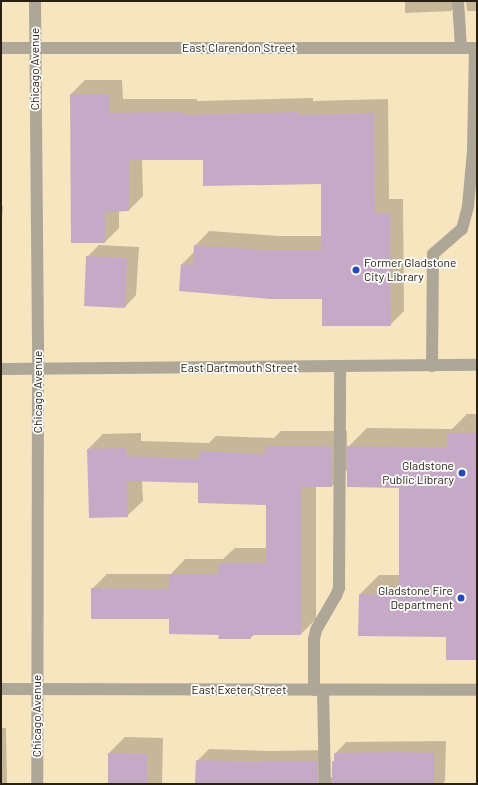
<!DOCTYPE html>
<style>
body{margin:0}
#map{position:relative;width:478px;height:785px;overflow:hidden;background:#f7e5bf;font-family:Barlow,sans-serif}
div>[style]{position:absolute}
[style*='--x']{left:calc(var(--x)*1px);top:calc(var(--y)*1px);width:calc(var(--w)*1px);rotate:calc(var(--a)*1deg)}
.built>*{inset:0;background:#eed8ac}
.shadow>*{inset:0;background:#0003}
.building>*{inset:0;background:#c6a9c7}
.service>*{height:12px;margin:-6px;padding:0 6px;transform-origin:6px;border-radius:6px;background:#aea797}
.minor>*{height:12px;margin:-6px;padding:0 6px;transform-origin:6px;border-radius:6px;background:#aea797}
.tertiary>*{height:12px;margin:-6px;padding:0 6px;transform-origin:6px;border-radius:6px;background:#aea797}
.dots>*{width:11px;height:11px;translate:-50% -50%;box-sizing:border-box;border:2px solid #fff;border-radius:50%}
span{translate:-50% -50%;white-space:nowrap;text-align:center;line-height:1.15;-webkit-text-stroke:3.5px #fff;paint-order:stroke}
.street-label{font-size:12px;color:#282113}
.poi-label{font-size:12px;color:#282113}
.left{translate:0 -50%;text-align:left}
.right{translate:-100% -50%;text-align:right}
.frame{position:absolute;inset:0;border:2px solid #282113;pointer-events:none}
</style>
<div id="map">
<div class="built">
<div style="clip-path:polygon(1px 734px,2px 734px,2px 784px,1px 784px)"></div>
</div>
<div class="shadow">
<div style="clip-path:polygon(405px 1px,461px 1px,451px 11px,405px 13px)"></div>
<div style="clip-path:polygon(466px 1px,477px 1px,477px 11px,467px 11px)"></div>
<div style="clip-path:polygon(85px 80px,122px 80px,123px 99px,197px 99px,197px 101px,313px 98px,313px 101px,388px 99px,389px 199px,403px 199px,404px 311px,390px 325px,323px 298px,182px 264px,195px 251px,195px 246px,209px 231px,280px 236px,322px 236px,322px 183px,204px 159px,142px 159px,143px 196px,129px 210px,119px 210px,119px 228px,105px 242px,72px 242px,71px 94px)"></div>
<div style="clip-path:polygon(1px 206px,3px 206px,1px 228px)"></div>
<div style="clip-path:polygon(99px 245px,139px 247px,136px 295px,125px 307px,87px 257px)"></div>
<div style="clip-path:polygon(467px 414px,477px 414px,477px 659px,447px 636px,360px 594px,379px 575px,400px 575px,400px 487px,348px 469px,332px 486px,316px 486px,316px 619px,301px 634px,255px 634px,250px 638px,220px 634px,92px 589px,107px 574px,171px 574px,185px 559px,223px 559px,235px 548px,267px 548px,267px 504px,199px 482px,142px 480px,143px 501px,127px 516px,88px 449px,103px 434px,141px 433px,141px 441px,209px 443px,216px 436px,274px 438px,281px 431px,347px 431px,347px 448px,367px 428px,452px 429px)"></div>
<div style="clip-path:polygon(1px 728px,6px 728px,7px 784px,1px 784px)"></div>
<div style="clip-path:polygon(125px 737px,163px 738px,162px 784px,109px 784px,109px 753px)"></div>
<div style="clip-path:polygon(446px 741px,445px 781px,442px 784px,196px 784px,197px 761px,209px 749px,271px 751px,328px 750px,329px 773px,333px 780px,335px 754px,346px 742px)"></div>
</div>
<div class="building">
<div style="clip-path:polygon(70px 94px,109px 94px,109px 113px,183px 112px,183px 115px,299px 112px,299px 115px,374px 113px,375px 213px,390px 213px,391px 326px,322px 326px,322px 299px,270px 299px,179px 291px,181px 264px,193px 265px,194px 245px,265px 250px,321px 250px,321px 184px,203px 186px,203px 160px,129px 160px,129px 211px,105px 212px,105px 243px,71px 243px)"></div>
<div style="clip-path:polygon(86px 256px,127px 258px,125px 308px,84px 306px)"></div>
<div style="clip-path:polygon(447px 433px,477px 433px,477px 660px,446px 660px,446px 637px,358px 636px,359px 594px,399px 595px,399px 488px,347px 487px,347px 446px,447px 448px)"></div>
<div style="clip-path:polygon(265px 446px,332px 446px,332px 487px,301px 487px,301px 635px,251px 635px,251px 639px,218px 639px,219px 635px,169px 634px,169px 619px,91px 619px,91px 588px,169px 589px,169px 574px,218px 574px,219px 563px,266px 563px,266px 505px,198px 503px,198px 483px,127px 481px,128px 517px,89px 518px,87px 449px,126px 448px,126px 456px,199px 459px,200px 451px,265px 454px)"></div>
<div style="clip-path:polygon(399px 752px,434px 753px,434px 784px,332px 784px,332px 761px,334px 761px,334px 753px)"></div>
<div style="clip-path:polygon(108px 753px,147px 754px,147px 784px,108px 784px)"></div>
<div style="clip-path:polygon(196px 760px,260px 762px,260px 761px,317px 761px,318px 784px,195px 784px)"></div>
</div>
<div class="service">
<div style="--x:458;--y:1;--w:47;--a:86.3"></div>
<div style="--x:432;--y:366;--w:112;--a:-89.5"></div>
<div style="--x:433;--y:254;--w:38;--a:-41"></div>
<div style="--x:462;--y:229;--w:24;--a:-75"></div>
<div style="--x:468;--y:206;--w:55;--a:-84.8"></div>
<div style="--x:473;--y:151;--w:103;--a:-88.9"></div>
<div style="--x:314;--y:690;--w:51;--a:-90"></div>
<div style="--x:314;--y:639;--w:9;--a:-77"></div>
<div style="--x:316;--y:630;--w:39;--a:-60"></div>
<div style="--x:336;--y:596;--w:9;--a:-69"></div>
<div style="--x:339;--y:588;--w:221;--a:-89.7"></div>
<div style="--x:323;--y:690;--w:94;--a:88.8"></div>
</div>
<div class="minor">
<div style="--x:35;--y:1;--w:368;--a:89.5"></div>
<div style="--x:38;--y:369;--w:415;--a:90.1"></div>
<div style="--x:1;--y:48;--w:476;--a:0"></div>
<div style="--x:1;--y:689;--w:476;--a:0.1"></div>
</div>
<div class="tertiary">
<div style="--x:1;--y:369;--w:476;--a:-0.5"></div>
</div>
<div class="dots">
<div style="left:356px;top:270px;background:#254bb9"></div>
<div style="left:462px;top:473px;background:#254bb9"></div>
<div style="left:461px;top:598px;background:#254bb9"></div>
</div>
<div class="street-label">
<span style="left:239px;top:48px">East Clarendon Street</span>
<span style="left:35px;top:69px;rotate:-90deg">Chicago Avenue</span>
<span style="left:239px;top:368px">East Dartmouth Street</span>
<span style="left:38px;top:392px;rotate:-90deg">Chicago Avenue</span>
<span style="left:239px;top:690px">East Exeter Street</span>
<span style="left:37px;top:716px;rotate:-90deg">Chicago Avenue</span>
</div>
<div class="poi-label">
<span class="left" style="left:364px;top:270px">Former Gladstone<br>City Library</span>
<span class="right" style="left:454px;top:473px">Gladstone<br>Public Library</span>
<span class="right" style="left:453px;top:598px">Gladstone Fire<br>Department</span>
</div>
<div class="frame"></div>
</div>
